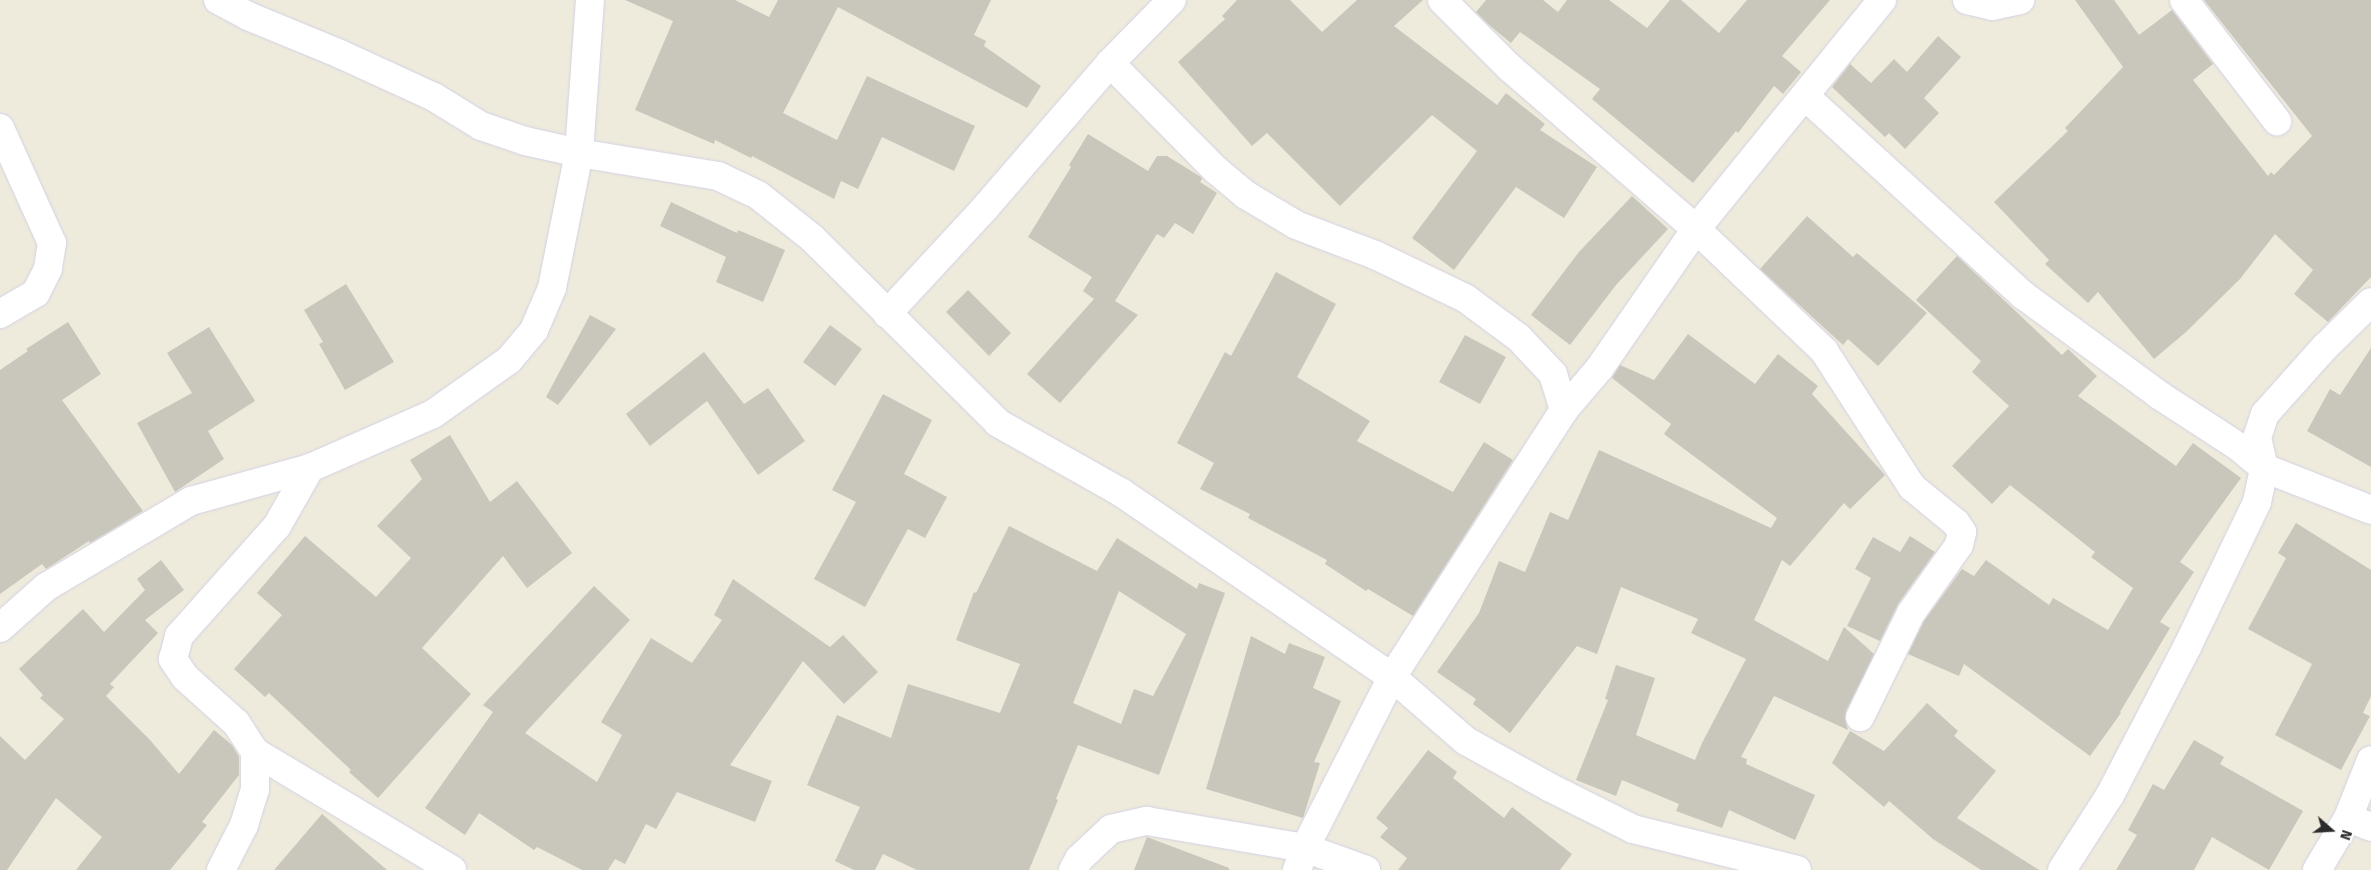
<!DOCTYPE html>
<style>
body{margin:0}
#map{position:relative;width:2371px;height:870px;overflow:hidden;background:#eeeadc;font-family:"Fira Sans",sans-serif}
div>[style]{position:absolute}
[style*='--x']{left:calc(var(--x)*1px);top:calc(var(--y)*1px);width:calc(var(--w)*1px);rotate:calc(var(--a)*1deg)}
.building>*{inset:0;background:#c9c7bc}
.roads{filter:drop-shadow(0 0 1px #d2d1e5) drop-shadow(0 0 1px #d2d1e5)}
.minor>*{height:28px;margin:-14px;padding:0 14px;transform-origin:14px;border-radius:14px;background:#fff}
span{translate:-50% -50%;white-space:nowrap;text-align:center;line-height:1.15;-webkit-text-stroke:4px #fff;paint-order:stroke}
.north{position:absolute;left:2306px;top:805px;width:50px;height:50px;-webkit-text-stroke:4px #fff;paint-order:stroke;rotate:109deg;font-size:14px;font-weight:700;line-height:20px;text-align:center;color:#2b2b2b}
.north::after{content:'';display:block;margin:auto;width:18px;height:22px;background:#2b2b2b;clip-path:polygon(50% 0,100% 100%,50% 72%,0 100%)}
</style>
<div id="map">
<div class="building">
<div style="clip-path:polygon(625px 0,735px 0,769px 17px,778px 0,991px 0,974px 35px,986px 41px,984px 46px,1041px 86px,1027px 108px,838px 7px,783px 113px,837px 140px,867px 76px,975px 126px,954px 171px,882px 137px,858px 189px,841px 181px,834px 199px,752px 156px,751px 158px,715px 140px,714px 144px,635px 110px,673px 21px)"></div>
<div style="clip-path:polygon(1237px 0,1290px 0,1322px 32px,1357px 0,1423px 0,1394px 26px,1497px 105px,1506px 93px,1545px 124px,1540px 130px,1597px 167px,1564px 218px,1516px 187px,1454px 270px,1412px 238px,1477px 151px,1432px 115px,1340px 206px,1267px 133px,1252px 146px,1178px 62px,1225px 19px,1222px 16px)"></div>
<div style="clip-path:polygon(1486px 0,1543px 0,1558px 12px,1567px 0,1609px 0,1647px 28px,1670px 0,1681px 0,1719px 33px,1747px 0,1830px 0,1782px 56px,1801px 72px,1783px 94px,1774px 86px,1738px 133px,1736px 131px,1693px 183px,1592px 99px,1600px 89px,1520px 32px,1511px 43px,1488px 24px,1476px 12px)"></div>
<div style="clip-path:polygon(2075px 0,2114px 0,2139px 35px,2172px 10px,2213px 64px,2193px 80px,2268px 176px,2271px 172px,2274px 175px,2312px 136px,2204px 0,2371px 0,2371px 277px,2328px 322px,2294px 294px,2313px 270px,2275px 234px,2240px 279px,2186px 332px,2154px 359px,2098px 292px,2088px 303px,2045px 264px,2049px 260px,1994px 202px,2068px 131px,2065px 128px,2123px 67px)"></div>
<div style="clip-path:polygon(1938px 36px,1961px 57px,1924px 98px,1939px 113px,1905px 149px,1889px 133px,1885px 137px,1832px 87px,1850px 64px,1871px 83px,1894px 59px,1907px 72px)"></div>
<div style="clip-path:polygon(1088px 134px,1148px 171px,1157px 156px,1167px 156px,1201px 177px,1202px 179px,1200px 182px,1217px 193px,1193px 234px,1175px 223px,1164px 238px,1157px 234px,1115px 301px,1138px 315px,1060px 403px,1027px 374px,1094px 299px,1083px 291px,1092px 277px,1028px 237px,1071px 167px,1069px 165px)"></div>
<div style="clip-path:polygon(1632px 196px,1668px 229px,1616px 285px,1570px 345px,1531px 315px,1579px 252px)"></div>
<div style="clip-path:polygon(671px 202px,737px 233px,738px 230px,785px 250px,763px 302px,716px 282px,726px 257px,660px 226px)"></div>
<div style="clip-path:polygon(1807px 216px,1853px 257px,1857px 253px,1927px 313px,1878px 366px,1848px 339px,1843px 345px,1760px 269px)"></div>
<div style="clip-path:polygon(1957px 256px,2062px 355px,2068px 349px,2097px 376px,2078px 396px,2176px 466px,2193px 443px,2241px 478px,2180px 562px,2194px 572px,2160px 622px,2170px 628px,2120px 712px,2121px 713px,2090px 756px,1964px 664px,1959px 676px,1908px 654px,1924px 621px,1962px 569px,1974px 576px,1986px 560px,2049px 605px,2053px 598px,2108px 630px,2133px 588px,2091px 557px,2095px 552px,2010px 485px,1992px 504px,1952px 466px,2009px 406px,1972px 372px,1981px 361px,1916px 300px)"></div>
<div style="clip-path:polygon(1276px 272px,1336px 304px,1297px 377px,1370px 421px,1357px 441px,1453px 492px,1484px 442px,1513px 460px,1413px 616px,1368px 589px,1366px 591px,1325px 564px,1327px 560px,1248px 518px,1250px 514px,1200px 489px,1214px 463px,1177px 443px,1225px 352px,1231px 356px)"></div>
<div style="clip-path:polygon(346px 284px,394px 362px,345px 390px,319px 344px,323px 342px,304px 310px)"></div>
<div style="clip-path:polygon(968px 290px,1011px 333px,989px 356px,946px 312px)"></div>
<div style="clip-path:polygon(590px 315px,616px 329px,558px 405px,546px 397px)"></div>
<div style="clip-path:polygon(68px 322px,101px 374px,62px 400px,143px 511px,90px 543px,89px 541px,46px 569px,42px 564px,0 594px,0 370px,28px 351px,26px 349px)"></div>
<div style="clip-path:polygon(830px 325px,862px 349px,835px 386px,803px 362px)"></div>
<div style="clip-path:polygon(209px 327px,255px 401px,208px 431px,224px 459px,175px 492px,137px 423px,192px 393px,167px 353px)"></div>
<div style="clip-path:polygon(1688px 334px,1755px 384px,1778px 354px,1818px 386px,1812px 394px,1885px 475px,1850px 509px,1844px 503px,1790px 566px,1782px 560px,1754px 620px,1828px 661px,1844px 627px,1874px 654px,1846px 711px,1845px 719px,1848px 730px,1774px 696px,1741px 757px,1747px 759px,1746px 764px,1815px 795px,1795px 840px,1729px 810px,1722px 828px,1676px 811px,1679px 804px,1622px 780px,1616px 796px,1576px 780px,1608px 700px,1605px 699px,1616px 665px,1655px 678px,1636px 735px,1695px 760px,1702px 743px,1746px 659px,1691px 633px,1698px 619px,1621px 587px,1597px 654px,1577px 646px,1510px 733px,1473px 704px,1476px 699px,1437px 672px,1479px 613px,1499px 561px,1525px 572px,1550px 512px,1568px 520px,1599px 450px,1771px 528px,1777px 518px,1664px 434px,1671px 424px,1612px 378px,1620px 365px,1654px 380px)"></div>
<div style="clip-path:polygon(1465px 335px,1506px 357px,1480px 404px,1439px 382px)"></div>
<div style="clip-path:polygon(2371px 348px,2371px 467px,2307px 431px,2330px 389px,2340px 395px)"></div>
<div style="clip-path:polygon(704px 352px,744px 404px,768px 388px,805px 441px,758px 475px,707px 401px,650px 446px,626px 414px)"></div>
<div style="clip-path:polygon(883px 394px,932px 420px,904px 474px,947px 497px,925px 538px,908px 529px,865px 607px,814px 579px,856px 502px,832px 490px)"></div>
<div style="clip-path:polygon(450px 435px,490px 502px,517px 481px,572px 553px,527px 588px,503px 556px,422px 648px,471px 694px,378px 798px,349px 772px,351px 770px,269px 693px,265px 697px,234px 669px,282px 615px,257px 593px,305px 536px,376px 597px,411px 558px,377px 526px,422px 479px,410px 460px)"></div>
<div style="clip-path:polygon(2296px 523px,2371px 570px,2371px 696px,2363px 713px,2370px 716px,2341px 770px,2275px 735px,2312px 664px,2248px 629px,2286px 558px,2278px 553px)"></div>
<div style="clip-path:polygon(evenodd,1009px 526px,1097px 571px,1117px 538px,1197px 589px,1199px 583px,1225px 593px,1159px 775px,1078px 745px,1056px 799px,1058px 800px,1029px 870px,917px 870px,883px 854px,875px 870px,854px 870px,835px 861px,860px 807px,807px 785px,837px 715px,891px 738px,908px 684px,1000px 713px,1020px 664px,956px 640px,974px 592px,976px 593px,1009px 526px,1119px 591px,1186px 634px,1153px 696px,1134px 689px,1121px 724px,1073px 703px,1119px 591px)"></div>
<div style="clip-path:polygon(1910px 536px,1935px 552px,1898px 604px,1880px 641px,1847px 626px,1871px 578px,1855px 569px,1873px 537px,1900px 552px)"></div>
<div style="clip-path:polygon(161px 560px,184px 590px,145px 620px,158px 633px,110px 684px,114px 687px,106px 696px,150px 740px,179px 774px,214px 730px,232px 745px,239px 757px,239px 775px,202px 822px,207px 825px,170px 870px,76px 870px,102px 837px,56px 798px,7px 870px,0 870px,0 736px,25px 760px,64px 719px,40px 698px,43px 695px,19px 669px,83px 609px,104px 632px,145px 590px,137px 579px)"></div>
<div style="clip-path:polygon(733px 579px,830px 647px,843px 635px,878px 672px,844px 704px,803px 661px,730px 765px,772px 781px,755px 822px,677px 792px,656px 829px,646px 824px,625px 864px,615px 859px,608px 870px,582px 870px,537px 847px,534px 850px,479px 813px,465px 835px,425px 808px,493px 712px,483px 705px,594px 586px,630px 620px,525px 733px,597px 782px,622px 735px,601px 722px,651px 638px,692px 663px,722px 620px,714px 615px)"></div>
<div style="clip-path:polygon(1251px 636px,1285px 654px,1289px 643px,1325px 657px,1313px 688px,1341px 701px,1314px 762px,1320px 763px,1303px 818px,1206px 789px)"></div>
<div style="clip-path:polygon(1927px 703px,1958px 731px,1954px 736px,1996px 771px,1957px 818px,2039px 870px,1981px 870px,1933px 839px,1889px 801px,1884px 807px,1832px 763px,1850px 731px,1884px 751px)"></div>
<div style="clip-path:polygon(2194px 740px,2224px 757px,2220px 764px,2303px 811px,2269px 870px,2212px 837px,2194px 870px,2116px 870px,2137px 835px,2128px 830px,2153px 784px,2164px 790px)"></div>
<div style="clip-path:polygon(1428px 750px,1457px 772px,1453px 778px,1504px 818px,1512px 807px,1572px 854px,1560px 870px,1398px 870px,1407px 858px,1380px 837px,1388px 828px,1376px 818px)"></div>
<div style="clip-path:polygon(322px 814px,387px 870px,274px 870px)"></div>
<div style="clip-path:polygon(1147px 837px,1229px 868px,1229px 870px,1134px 870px)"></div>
</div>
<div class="roads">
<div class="minor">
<div style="--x:218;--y:0;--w:34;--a:28"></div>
<div style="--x:248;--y:16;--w:100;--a:22.4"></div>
<div style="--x:340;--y:54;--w:103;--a:24.6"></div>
<div style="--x:434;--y:97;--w:55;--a:31.7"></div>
<div style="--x:481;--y:126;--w:46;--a:18.8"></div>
<div style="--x:525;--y:141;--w:55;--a:12.5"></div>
<div style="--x:579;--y:153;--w:141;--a:9.4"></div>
<div style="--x:718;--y:176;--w:44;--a:25.4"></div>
<div style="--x:758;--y:195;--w:69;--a:38.5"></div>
<div style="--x:812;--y:238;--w:262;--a:44.8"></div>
<div style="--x:998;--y:423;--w:142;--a:29.4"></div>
<div style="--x:1122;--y:493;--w:327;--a:34.3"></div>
<div style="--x:1392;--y:677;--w:98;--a:40.9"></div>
<div style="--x:1466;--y:741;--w:95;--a:29"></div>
<div style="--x:1549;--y:787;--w:94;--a:26.6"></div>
<div style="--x:1633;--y:829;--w:169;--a:14"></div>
<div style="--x:1442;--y:0;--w:95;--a:45"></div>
<div style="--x:1509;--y:67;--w:247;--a:40.9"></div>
<div style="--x:1696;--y:229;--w:177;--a:43.6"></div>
<div style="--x:1824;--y:351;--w:162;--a:57.1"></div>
<div style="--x:1912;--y:487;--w:57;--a:39.3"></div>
<div style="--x:1956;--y:523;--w:11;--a:56"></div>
<div style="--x:1962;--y:532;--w:13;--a:103"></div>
<div style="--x:1959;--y:545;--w:83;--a:125.2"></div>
<div style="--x:1911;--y:613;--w:116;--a:116.1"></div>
<div style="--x:1967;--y:0;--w:26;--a:13"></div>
<div style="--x:1992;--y:6;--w:29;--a:-12"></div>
<div style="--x:2184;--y:0;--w:153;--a:52.5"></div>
<div style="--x:1110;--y:63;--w:151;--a:45.3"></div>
<div style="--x:1216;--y:170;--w:39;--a:40"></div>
<div style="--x:1246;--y:195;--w:58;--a:31"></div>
<div style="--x:1296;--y:225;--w:85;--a:20.8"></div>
<div style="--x:1375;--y:255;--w:100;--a:25.5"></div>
<div style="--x:1465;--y:298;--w:67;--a:36.5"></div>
<div style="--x:1519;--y:338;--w:50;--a:46.6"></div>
<div style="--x:1553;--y:374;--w:38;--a:73"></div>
<div style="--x:1805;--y:96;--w:295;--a:42.4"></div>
<div style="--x:2023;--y:295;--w:169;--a:36.3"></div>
<div style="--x:2159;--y:395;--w:95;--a:33"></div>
<div style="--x:2239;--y:447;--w:33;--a:40"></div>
<div style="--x:2264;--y:468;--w:115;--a:21.4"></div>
<div style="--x:0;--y:128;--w:126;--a:65.7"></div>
<div style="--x:52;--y:243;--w:26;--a:99"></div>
<div style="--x:48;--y:269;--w:27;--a:117"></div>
<div style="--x:36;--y:293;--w:42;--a:149.7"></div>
<div style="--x:887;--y:314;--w:144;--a:-47.2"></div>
<div style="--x:985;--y:208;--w:191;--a:-49.2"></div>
<div style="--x:1110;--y:63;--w:88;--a:-45.5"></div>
<div style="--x:0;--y:628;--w:62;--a:-41.7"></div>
<div style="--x:46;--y:587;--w:169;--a:-30.7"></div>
<div style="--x:191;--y:501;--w:123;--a:-15.5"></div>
<div style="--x:310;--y:468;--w:134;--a:-23.7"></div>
<div style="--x:433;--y:414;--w:93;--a:-35.4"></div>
<div style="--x:509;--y:360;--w:39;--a:-50"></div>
<div style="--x:534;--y:330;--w:46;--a:-66.8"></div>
<div style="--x:552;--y:288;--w:138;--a:-78.7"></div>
<div style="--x:579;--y:153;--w:153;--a:-85.9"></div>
<div style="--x:255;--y:752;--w:230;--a:30.9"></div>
<div style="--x:2348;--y:818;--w:25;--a:21"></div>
<div style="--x:221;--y:870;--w:51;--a:-62.9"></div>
<div style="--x:244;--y:825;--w:37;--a:-73"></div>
<div style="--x:255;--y:790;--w:38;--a:-90"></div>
<div style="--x:255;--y:752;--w:35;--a:-123"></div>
<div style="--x:236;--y:723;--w:69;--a:-138"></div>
<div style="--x:185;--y:677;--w:22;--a:-124"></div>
<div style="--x:173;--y:659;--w:24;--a:-75"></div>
<div style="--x:179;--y:636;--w:147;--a:-48.3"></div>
<div style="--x:277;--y:526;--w:67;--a:-60.4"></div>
<div style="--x:1073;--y:870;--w:13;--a:-61"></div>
<div style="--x:1079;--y:859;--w:44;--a:-43.2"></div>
<div style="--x:1111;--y:829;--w:37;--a:-13"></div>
<div style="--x:1147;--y:821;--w:160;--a:9.7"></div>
<div style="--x:1305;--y:848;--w:65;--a:19.8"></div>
<div style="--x:1297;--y:870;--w:23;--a:-70"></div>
<div style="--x:1305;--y:848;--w:192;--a:-63"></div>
<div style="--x:1392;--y:677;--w:318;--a:-57.2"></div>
<div style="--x:1564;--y:410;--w:54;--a:-49.5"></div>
<div style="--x:1599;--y:369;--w:170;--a:-55.3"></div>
<div style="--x:1696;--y:229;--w:295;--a:-50.9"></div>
<div style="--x:2062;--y:870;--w:89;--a:-57.4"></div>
<div style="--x:2110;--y:795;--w:167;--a:-62.5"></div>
<div style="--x:2187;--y:647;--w:161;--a:-64.2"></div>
<div style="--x:2257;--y:502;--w:35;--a:-78"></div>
<div style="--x:2264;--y:468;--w:31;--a:-103"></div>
<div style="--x:2257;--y:438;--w:25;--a:-72"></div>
<div style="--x:2265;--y:414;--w:90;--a:-48.2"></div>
<div style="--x:2325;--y:347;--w:64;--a:-44.4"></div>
<div style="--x:2317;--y:870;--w:61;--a:-59.2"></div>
<div style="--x:2348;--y:818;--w:62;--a:-68.4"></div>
</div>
</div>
<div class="north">N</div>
</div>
